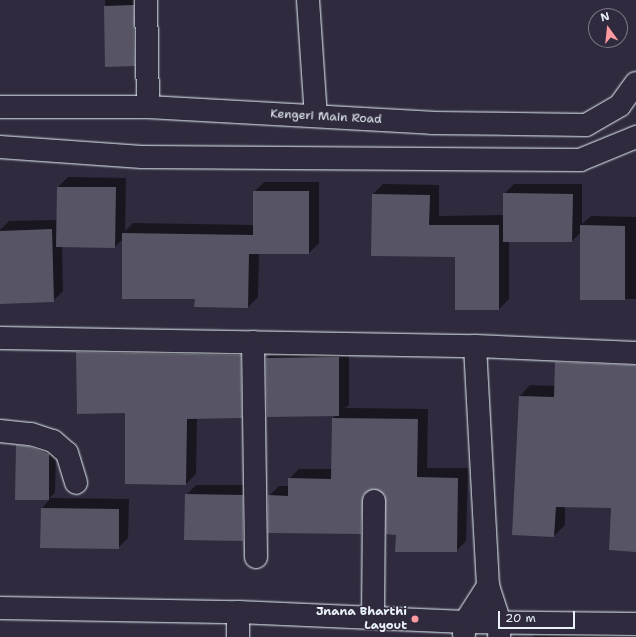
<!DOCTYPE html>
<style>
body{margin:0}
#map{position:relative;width:636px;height:637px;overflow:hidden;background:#2f2a3d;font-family:"Shantell Sans",sans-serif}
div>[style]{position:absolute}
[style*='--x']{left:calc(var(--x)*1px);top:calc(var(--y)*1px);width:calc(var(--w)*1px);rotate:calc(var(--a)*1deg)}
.shadow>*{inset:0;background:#0007}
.building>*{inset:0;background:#575565}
.roads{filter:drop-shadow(0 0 1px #e8f1f8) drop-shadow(0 0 1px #e8f1f8)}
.street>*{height:22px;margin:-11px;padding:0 11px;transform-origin:11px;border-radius:11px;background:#2f2a3d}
.primary>*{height:22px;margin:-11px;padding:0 11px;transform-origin:11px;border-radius:11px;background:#2f2a3d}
.dots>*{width:11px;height:11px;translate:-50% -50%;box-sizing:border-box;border:2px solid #2f2a3d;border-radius:50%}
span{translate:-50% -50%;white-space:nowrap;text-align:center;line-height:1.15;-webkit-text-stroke:3px #2f2a3d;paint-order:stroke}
.street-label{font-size:12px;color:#e8f1f8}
.poi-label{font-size:12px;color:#e8f1f8;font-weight:700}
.right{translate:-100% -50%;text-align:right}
.north{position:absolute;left:588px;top:8px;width:40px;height:40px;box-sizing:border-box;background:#2f2a3d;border:1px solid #797a88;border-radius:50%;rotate:345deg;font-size:11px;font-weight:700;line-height:16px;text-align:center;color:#e8f1f8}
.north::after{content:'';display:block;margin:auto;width:14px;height:18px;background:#ff9aa2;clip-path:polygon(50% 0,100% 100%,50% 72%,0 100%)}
.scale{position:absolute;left:498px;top:611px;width:77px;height:18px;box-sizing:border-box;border:2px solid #e8f1f8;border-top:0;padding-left:5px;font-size:12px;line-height:14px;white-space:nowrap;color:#e8f1f8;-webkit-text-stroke:3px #2f2a3d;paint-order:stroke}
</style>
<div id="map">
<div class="shadow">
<div style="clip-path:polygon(105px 0,140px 0,141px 58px,134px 65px,106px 66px)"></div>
<div style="clip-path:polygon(68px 177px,126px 178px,125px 231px,133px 223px,254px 225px,254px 192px,264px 182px,319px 182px,319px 243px,309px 253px,259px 253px,258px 297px,248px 307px,196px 298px,123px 239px,115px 247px,62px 246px,63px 291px,53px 301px,0 267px,0 230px,9px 221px,58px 220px,58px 187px)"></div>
<div style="clip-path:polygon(383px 184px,439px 185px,439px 216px,504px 215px,504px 194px,514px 184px,582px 184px,582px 224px,591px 216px,636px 217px,636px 299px,581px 299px,581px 232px,572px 241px,509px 241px,509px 299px,499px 309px,456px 256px,373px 194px)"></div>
<div style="clip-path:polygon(87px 342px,250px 345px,251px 407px,241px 417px,197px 418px,196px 474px,186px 484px,77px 352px)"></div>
<div style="clip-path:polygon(277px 348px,349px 348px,349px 405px,345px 408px,428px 409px,427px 468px,468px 468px,466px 541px,456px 551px,397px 534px,386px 495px,375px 487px,371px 523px,361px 533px,269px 496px,279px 486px,289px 486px,289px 479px,299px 469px,332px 469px,333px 418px,336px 415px,267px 358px)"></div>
<div style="clip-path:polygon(567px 352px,636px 355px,636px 551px,612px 507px,565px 506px,565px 525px,554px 536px,513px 534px,520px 396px,530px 385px,555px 386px,556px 362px)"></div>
<div style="clip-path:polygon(24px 439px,56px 447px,55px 493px,49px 498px,129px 499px,128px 538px,118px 548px,42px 508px,50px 499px,16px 499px,17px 446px)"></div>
<div style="clip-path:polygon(196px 485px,252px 485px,253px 530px,243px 540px,186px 495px)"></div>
<div style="clip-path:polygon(537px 632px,636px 636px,636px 637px,532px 637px)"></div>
</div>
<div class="building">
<div style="clip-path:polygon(134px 5px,135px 66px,105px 67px,104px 6px)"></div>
<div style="clip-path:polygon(57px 187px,116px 187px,115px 248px,56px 247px)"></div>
<div style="clip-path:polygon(253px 191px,309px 191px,309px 254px,249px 254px,248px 308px,194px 307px,195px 299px,122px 299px,122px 233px,253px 235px)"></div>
<div style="clip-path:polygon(503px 193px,573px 194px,572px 242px,503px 242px)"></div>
<div style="clip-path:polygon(372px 194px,430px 195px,429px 225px,499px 225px,499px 310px,455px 310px,455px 257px,371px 256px)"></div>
<div style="clip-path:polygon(580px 225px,625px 226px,625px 300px,580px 300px)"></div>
<div style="clip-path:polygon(52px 229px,54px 302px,0 304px,0 231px)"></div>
<div style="clip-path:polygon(76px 352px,241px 355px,242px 418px,187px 419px,186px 485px,125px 484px,125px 413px,77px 414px)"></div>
<div style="clip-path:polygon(339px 357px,339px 416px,267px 417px,266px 358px)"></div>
<div style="clip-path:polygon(555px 362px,636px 365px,636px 552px,609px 550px,611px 508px,556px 507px,554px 537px,512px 535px,519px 396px,554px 397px)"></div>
<div style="clip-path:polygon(332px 418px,418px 419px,417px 477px,458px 478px,457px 552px,395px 552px,396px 535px,386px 534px,385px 495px,374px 489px,363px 495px,361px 534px,268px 533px,268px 495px,288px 496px,288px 478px,331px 479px)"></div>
<div style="clip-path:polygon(16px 445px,28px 446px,49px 454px,49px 500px,15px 500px)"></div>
<div style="clip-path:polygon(185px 494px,243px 495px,243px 541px,184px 540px)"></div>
<div style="clip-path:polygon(41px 508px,119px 509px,119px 549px,40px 548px)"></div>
</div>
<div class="roads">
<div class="street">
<div style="--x:146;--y:0;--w:107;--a:88.9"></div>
<div style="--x:308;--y:0;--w:116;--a:86.1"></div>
<div style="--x:0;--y:338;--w:475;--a:1"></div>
<div style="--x:475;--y:346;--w:161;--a:2.5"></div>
<div style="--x:253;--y:342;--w:215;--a:89.2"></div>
<div style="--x:475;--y:346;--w:240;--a:86.9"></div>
<div style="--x:488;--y:586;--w:39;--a:72"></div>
<div style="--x:500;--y:623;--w:13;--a:94"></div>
<div style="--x:0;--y:431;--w:31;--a:6"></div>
<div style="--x:31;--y:434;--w:23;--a:18"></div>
<div style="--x:53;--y:441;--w:18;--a:41"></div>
<div style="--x:67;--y:453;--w:31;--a:73"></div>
<div style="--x:0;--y:608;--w:238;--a:1"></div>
<div style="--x:238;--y:612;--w:227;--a:2.5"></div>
<div style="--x:465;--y:622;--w:171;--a:0.7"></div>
<div style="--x:373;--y:617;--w:116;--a:-89.5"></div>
<div style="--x:464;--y:634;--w:12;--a:-85"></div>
<div style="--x:465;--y:622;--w:43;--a:-57.4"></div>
<div style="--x:238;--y:637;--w:25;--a:-90"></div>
</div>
<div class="primary">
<div style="--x:0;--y:107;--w:148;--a:0"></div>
<div style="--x:148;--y:107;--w:284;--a:3.2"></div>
<div style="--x:432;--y:123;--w:154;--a:0.7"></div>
<div style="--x:586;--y:125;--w:39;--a:-30"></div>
<div style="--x:620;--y:105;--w:27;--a:-54"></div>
<div style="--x:0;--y:147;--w:142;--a:4"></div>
<div style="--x:142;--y:157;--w:438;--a:0.4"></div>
<div style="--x:580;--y:160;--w:61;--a:-22.3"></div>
</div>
</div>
<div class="dots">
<div style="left:415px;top:619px;background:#ff9aa2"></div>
</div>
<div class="street-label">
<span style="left:326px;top:117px;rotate:3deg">Kengeri Main Road</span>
</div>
<div class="poi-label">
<span class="right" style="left:407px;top:619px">Jnana Bharthi<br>Layout</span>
</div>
<div class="north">N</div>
<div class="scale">20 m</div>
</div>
